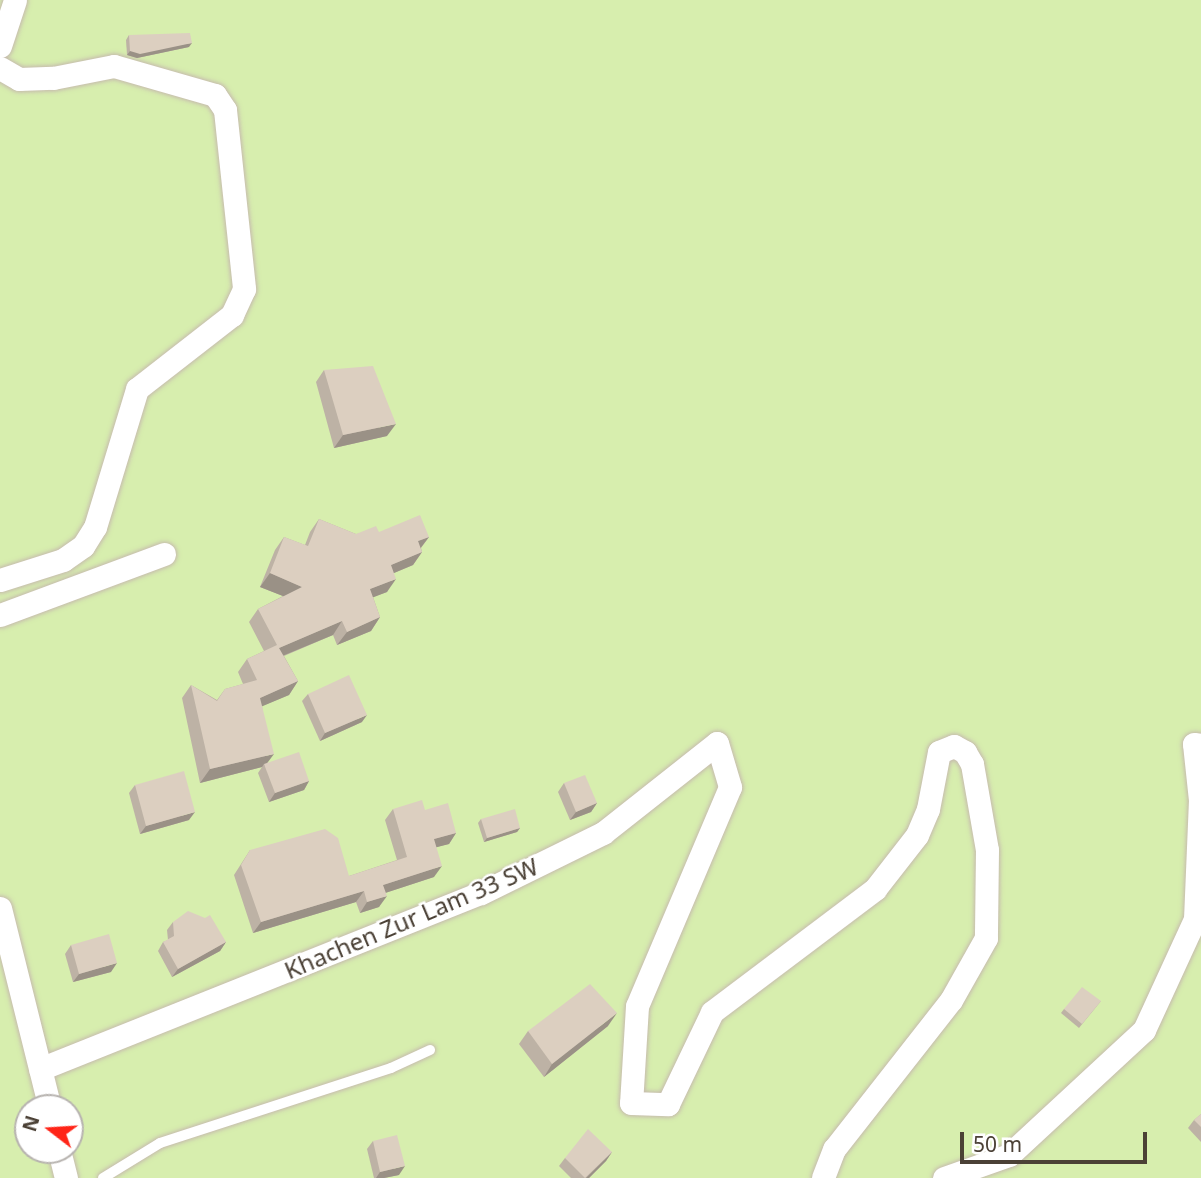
<!DOCTYPE html>
<style>
body{margin:0}
#map{position:relative;width:1201px;height:1178px;overflow:hidden;background:#f6f1e9;font-family:"Noto Sans",sans-serif}
div>[style]{position:absolute}
[style*='--x']{left:calc(var(--x)*1px);top:calc(var(--y)*1px);width:calc(var(--w)*1px);rotate:calc(var(--a)*1deg)}
.green>*{inset:0;background:#d7eeae}
.roads{filter:drop-shadow(0 0 2px #c6bbae) drop-shadow(0 0 2px #c6bbae)}
.service>*{height:10px;margin:-5px;padding:0 5px;transform-origin:5px;border-radius:5px;background:#fff}
.minor>*{height:23px;margin:-11.5px;padding:0 11.5px;transform-origin:11.5px;border-radius:11.5px;background:#fff}
.wall>*{inset:0;background:#bdb2a5}
.shaded-wall>*{inset:0;background:#9a9186}
.building>*{inset:0;background:#dccfc0}
span{translate:-50% -50%;white-space:nowrap;text-align:center;line-height:1.15;-webkit-text-stroke:5px #fff;paint-order:stroke}
.street-label{font-size:24px;color:#4b4136}
.north{position:absolute;left:14px;top:1094px;width:70px;height:70px;box-sizing:border-box;background:#fff;border:2px solid #b7b3af;border-radius:50%;rotate:287deg;font-size:19px;font-weight:700;line-height:28px;text-align:center;color:#4b4136}
.north::after{content:'';display:block;margin:auto;width:24px;height:32px;background:#ff2518;clip-path:polygon(50% 0,100% 100%,50% 72%,0 100%)}
.scale{position:absolute;left:960px;top:1132px;width:187px;height:32px;box-sizing:border-box;border:4px solid #4b4136;border-top:0;padding-left:9px;font-size:21px;line-height:24px;white-space:nowrap;color:#4b4136;-webkit-text-stroke:5px #fff;paint-order:stroke}
</style>
<div id="map">
<div class="green">
<div style="clip-path:polygon(evenodd,0 0,1201px 0,1201px 1178px,0 1178px,0 0,28px 1108px,70px 1108px,70px 1150px,28px 1150px,28px 1108px)"></div>
</div>
<div class="roads">
<div class="service">
<div style="--x:103;--y:1178;--w:67;--a:-31.6"></div>
<div style="--x:160;--y:1143;--w:243;--a:-18"></div>
<div style="--x:391;--y:1068;--w:43;--a:-24.8"></div>
</div>
<div class="minor">
<div style="--x:0;--y:46;--w:48;--a:-71.9"></div>
<div style="--x:0;--y:68;--w:22;--a:30"></div>
<div style="--x:19;--y:79;--w:34;--a:-2"></div>
<div style="--x:53;--y:78;--w:62;--a:-11.1"></div>
<div style="--x:114;--y:66;--w:105;--a:16"></div>
<div style="--x:215;--y:95;--w:18;--a:56"></div>
<div style="--x:225;--y:110;--w:180;--a:83.9"></div>
<div style="--x:244;--y:289;--w:29;--a:115"></div>
<div style="--x:232;--y:315;--w:120;--a:142.1"></div>
<div style="--x:137;--y:389;--w:144;--a:106.9"></div>
<div style="--x:95;--y:527;--w:22;--a:122"></div>
<div style="--x:83;--y:546;--w:24;--a:145"></div>
<div style="--x:63;--y:560;--w:66;--a:162.4"></div>
<div style="--x:0;--y:615;--w:175;--a:-20.4"></div>
<div style="--x:0;--y:908;--w:206;--a:76"></div>
<div style="--x:40;--y:1069;--w:475;--a:-21.8"></div>
<div style="--x:481;--y:893;--w:136;--a:-26.2"></div>
<div style="--x:603;--y:833;--w:145;--a:-38.3"></div>
<div style="--x:717;--y:743;--w:46;--a:73.5"></div>
<div style="--x:730;--y:787;--w:238;--a:113"></div>
<div style="--x:637;--y:1006;--w:97;--a:93.5"></div>
<div style="--x:631;--y:1103;--w:37;--a:2"></div>
<div style="--x:668;--y:1104;--w:102;--a:-64.4"></div>
<div style="--x:712;--y:1012;--w:204;--a:-37"></div>
<div style="--x:875;--y:889;--w:68;--a:-52.1"></div>
<div style="--x:917;--y:835;--w:28;--a:-67"></div>
<div style="--x:928;--y:809;--w:58;--a:-79.1"></div>
<div style="--x:939;--y:752;--w:16;--a:-22"></div>
<div style="--x:954;--y:746;--w:13;--a:29"></div>
<div style="--x:965;--y:752;--w:14;--a:60"></div>
<div style="--x:972;--y:764;--w:87;--a:80.1"></div>
<div style="--x:987;--y:850;--w:88;--a:90.7"></div>
<div style="--x:986;--y:938;--w:71;--a:119.4"></div>
<div style="--x:951;--y:1000;--w:189;--a:128.1"></div>
<div style="--x:834;--y:1149;--w:31;--a:111"></div>
<div style="--x:59;--y:1150;--w:29;--a:76"></div>
<div style="--x:944;--y:1178;--w:69;--a:-19.5"></div>
<div style="--x:1009;--y:1155;--w:184;--a:-42.8"></div>
<div style="--x:1144;--y:1030;--w:122;--a:-65.3"></div>
<div style="--x:1195;--y:919;--w:119;--a:-87.6"></div>
<div style="--x:1200;--y:800;--w:56;--a:-96.1"></div>
<div style="--x:1194;--y:744;--w:7;--a:8"></div>
</div>
</div>
<div class="wall">
<div style="clip-path:polygon(129px 35px,189px 47px,137px 58px,127px 55px,126px 40px)"></div>
<div style="clip-path:polygon(324px 370px,387px 436px,334px 448px,316px 382px)"></div>
<div style="clip-path:polygon(319px 519px,356px 534px,379px 532px,429px 537px,421px 548px,422px 552px,413px 565px,394px 573px,387px 592px,373px 597px,380px 617px,371px 631px,337px 645px,333px 635px,284px 656px,298px 681px,289px 695px,262px 706px,267px 763px,309px 781px,304px 790px,269px 802px,258px 773px,262px 767px,200px 783px,182px 698px,191px 685px,217px 700px,225px 689px,243px 684px,238px 672px,247px 659px,264px 651px,249px 622px,258px 609px,283px 596px,260px 587px,275px 550px,284px 537px,305px 545px,310px 532px)"></div>
<div style="clip-path:polygon(308px 694px,362px 722px,320px 741px,302px 701px)"></div>
<div style="clip-path:polygon(564px 783px,597px 803px,591px 812px,570px 820px,558px 792px)"></div>
<div style="clip-path:polygon(135px 785px,189px 820px,140px 834px,129px 793px)"></div>
<div style="clip-path:polygon(393px 809px,425px 810px,456px 833px,449px 844px,436px 847px,434px 877px,385px 893px,379px 907px,360px 913px,356px 902px,253px 933px,234px 875px,250px 850px,349px 876px,397px 860px,385px 820px)"></div>
<div style="clip-path:polygon(481px 819px,520px 828px,517px 832px,484px 842px,478px 823px)"></div>
<div style="clip-path:polygon(173px 922px,226px 942px,220px 951px,172px 977px,158px 951px,163px 942px,168px 940px,167px 930px)"></div>
<div style="clip-path:polygon(71px 945px,111px 972px,73px 982px,65px 954px)"></div>
<div style="clip-path:polygon(1101px 1001px,1079px 1028px,1061px 1013px,1064px 1009px)"></div>
<div style="clip-path:polygon(608px 1026px,544px 1077px,519px 1044px,528px 1031px)"></div>
<div style="clip-path:polygon(1201px 1114px,1201px 1142px,1188px 1128px,1194px 1120px)"></div>
<div style="clip-path:polygon(373px 1141px,399px 1175px,384px 1178px,374px 1178px,367px 1149px)"></div>
<div style="clip-path:polygon(612px 1152px,606px 1161px,589px 1178px,571px 1178px,559px 1166px,565px 1158px)"></div>
</div>
<div class="shaded-wall">
<div style="clip-path:polygon(192px 43px,189px 47px,137px 58px,127px 55px,130px 51px)"></div>
<div style="clip-path:polygon(396px 424px,387px 436px,334px 448px,343px 435px)"></div>
<div style="clip-path:polygon(429px 537px,419px 550px,418px 541px)"></div>
<div style="clip-path:polygon(422px 552px,413px 565px,382px 578px,391px 565px)"></div>
<div style="clip-path:polygon(270px 573px,302px 587px,293px 600px,260px 587px)"></div>
<div style="clip-path:polygon(396px 579px,387px 592px,361px 602px,370px 589px)"></div>
<div style="clip-path:polygon(380px 617px,371px 631px,337px 645px,347px 632px)"></div>
<div style="clip-path:polygon(342px 621px,333px 635px,270px 661px,279px 648px)"></div>
<div style="clip-path:polygon(298px 681px,289px 695px,251px 711px,260px 698px)"></div>
<div style="clip-path:polygon(367px 715px,362px 722px,320px 741px,325px 733px)"></div>
<div style="clip-path:polygon(274px 754px,265px 766px,264px 764px,262px 767px,200px 783px,210px 769px)"></div>
<div style="clip-path:polygon(309px 781px,304px 790px,269px 802px,275px 793px)"></div>
<div style="clip-path:polygon(597px 803px,591px 812px,570px 820px,576px 812px)"></div>
<div style="clip-path:polygon(195px 812px,189px 820px,140px 834px,146px 826px)"></div>
<div style="clip-path:polygon(520px 828px,517px 832px,484px 842px,487px 838px)"></div>
<div style="clip-path:polygon(456px 833px,449px 844px,426px 850px,434px 839px)"></div>
<div style="clip-path:polygon(442px 866px,434px 877px,376px 896px,383px 885px)"></div>
<div style="clip-path:polygon(364px 891px,356px 902px,253px 933px,261px 922px)"></div>
<div style="clip-path:polygon(387px 896px,379px 907px,360px 913px,367px 902px)"></div>
<div style="clip-path:polygon(226px 942px,220px 951px,172px 977px,178px 969px)"></div>
<div style="clip-path:polygon(117px 963px,111px 972px,73px 982px,79px 974px)"></div>
<div style="clip-path:polygon(617px 1013px,608px 1026px,544px 1077px,552px 1064px)"></div>
<div style="clip-path:polygon(612px 1152px,606px 1161px,589px 1178px,586px 1178px)"></div>
<div style="clip-path:polygon(405px 1166px,399px 1175px,384px 1178px,376px 1178px,380px 1172px)"></div>
</div>
<div class="building">
<div style="clip-path:polygon(190px 33px,192px 43px,140px 54px,130px 51px,129px 35px)"></div>
<div style="clip-path:polygon(373px 366px,396px 424px,343px 435px,324px 370px)"></div>
<div style="clip-path:polygon(420px 515px,429px 537px,418px 541px,422px 552px,391px 565px,396px 579px,370px 589px,380px 617px,347px 632px,342px 621px,279px 648px,298px 681px,260px 698px,274px 754px,210px 769px,191px 685px,217px 701px,225px 689px,257px 680px,247px 659px,277px 645px,258px 609px,302px 587px,270px 573px,284px 537px,308px 546px,319px 519px,356px 534px,376px 526px,379px 532px)"></div>
<div style="clip-path:polygon(349px 675px,367px 715px,325px 733px,308px 694px)"></div>
<div style="clip-path:polygon(299px 752px,309px 781px,275px 793px,264px 764px)"></div>
<div style="clip-path:polygon(184px 771px,195px 812px,146px 826px,135px 785px)"></div>
<div style="clip-path:polygon(585px 775px,597px 803px,576px 812px,564px 783px)"></div>
<div style="clip-path:polygon(422px 800px,425px 810px,448px 803px,456px 833px,434px 839px,442px 866px,383px 885px,387px 896px,367px 902px,364px 891px,261px 922px,241px 865px,250px 850px,325px 829px,338px 838px,349px 876px,407px 857px,393px 809px)"></div>
<div style="clip-path:polygon(515px 809px,520px 828px,487px 838px,481px 819px)"></div>
<div style="clip-path:polygon(188px 911px,205px 918px,210px 915px,226px 942px,178px 969px,163px 942px,174px 936px,173px 922px)"></div>
<div style="clip-path:polygon(109px 934px,117px 963px,79px 974px,71px 945px)"></div>
<div style="clip-path:polygon(590px 984px,617px 1013px,552px 1064px,528px 1031px)"></div>
<div style="clip-path:polygon(1082px 987px,1101px 1001px,1082px 1024px,1064px 1009px)"></div>
<div style="clip-path:polygon(1201px 1114px,1201px 1127px,1194px 1120px)"></div>
<div style="clip-path:polygon(588px 1129px,612px 1152px,585px 1178px,565px 1158px)"></div>
<div style="clip-path:polygon(397px 1135px,405px 1166px,380px 1172px,373px 1141px)"></div>
</div>
<div class="street-label">
<span style="left:411px;top:918px;rotate:-23deg">Khachen Zur Lam 33 SW</span>
</div>
<div class="north">N</div>
<div class="scale">50 m</div>
</div>
